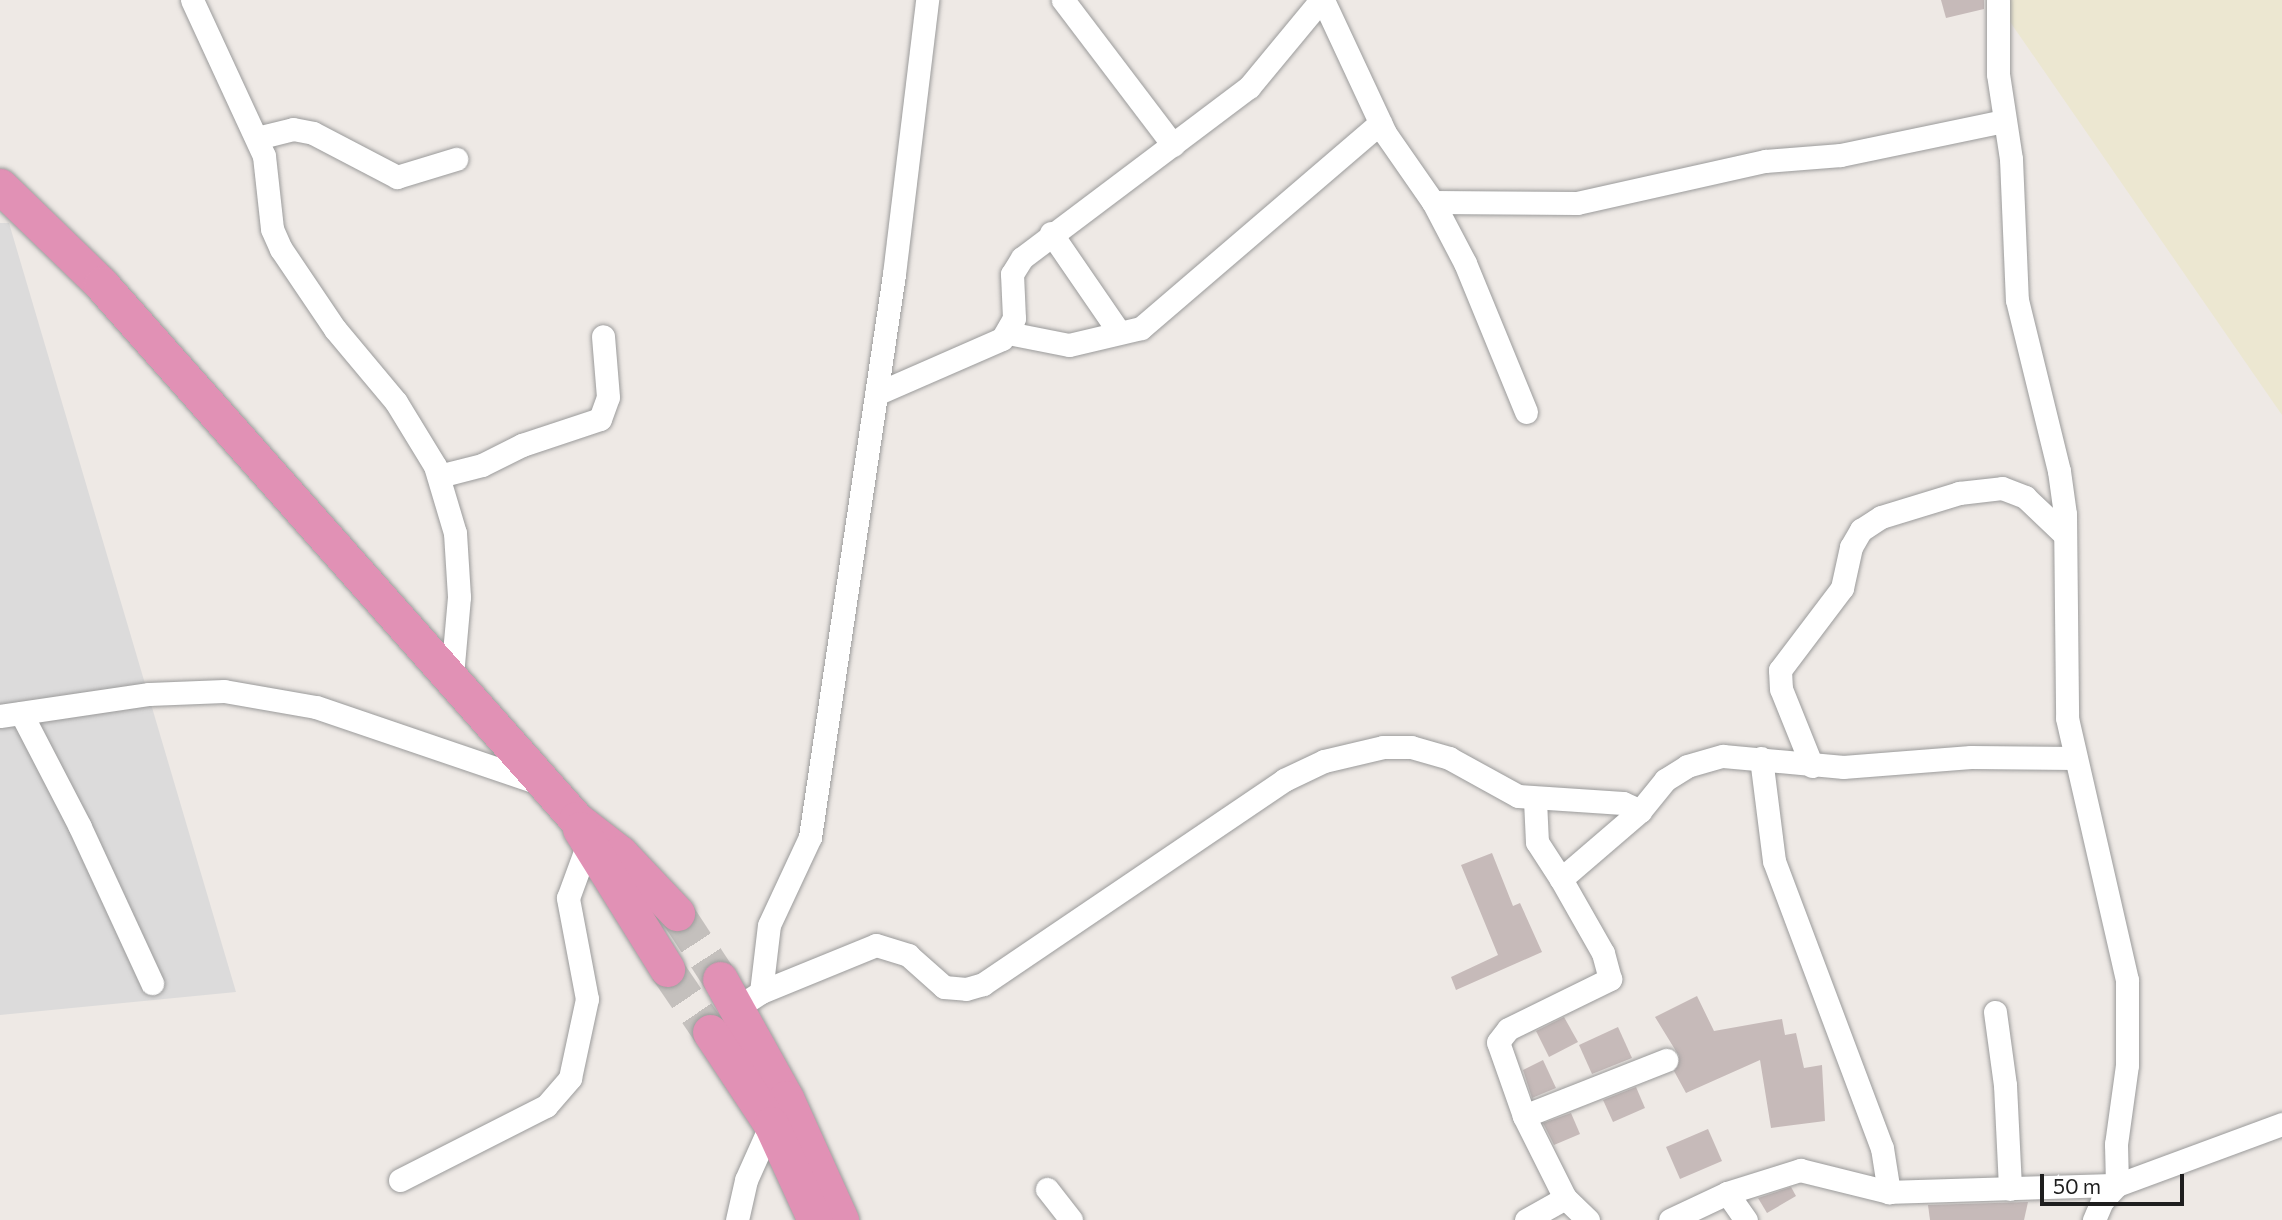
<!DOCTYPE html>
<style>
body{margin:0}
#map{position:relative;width:2282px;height:1220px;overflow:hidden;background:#eee9e5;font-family:Commissioner,sans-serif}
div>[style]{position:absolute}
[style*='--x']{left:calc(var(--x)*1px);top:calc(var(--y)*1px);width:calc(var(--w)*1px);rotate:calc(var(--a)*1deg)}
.residential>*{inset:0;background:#dcdbdb}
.farmland>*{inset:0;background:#ece7d1}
.building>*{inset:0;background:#c6bab9}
.highway-tunnel>*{height:35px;margin-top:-17.5px;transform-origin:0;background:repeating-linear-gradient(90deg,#c4c0bd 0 35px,transparent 0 53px)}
.roads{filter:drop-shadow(0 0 2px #9b9b9b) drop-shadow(0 0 2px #9b9b9b)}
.minor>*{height:23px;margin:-11.5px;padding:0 11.5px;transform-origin:11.5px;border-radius:11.5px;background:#fff}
.highway>*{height:35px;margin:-17.5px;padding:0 17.5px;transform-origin:17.5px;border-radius:17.5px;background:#e191b5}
span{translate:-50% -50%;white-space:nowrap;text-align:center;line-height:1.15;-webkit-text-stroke:5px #fff;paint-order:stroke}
.scale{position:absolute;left:2040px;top:1174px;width:144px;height:32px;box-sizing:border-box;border:4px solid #1e1e1e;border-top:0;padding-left:9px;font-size:21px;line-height:24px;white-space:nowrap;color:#1e1e1e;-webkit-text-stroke:5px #fff;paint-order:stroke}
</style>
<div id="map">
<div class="residential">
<div style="clip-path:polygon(0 223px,9px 223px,236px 992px,0 1015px)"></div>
</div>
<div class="farmland">
<div style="clip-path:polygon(1995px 0,2282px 0,2282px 415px)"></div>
</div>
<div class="building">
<div style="clip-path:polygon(1941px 0,1984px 0,1984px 9px,1946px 18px)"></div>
<div style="clip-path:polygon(1492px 853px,1513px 906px,1520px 903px,1542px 952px,1456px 990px,1451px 977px,1498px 955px,1461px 865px)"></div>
<div style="clip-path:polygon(1697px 996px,1714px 1031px,1782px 1019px,1785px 1035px,1796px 1033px,1804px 1068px,1822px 1065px,1825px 1121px,1771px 1128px,1760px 1060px,1686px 1093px,1674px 1071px,1679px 1056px,1655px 1017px)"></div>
<div style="clip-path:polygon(1564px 1017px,1578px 1042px,1549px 1057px,1536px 1031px)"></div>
<div style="clip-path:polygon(1618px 1027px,1632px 1058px,1592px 1074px,1579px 1045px)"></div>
<div style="clip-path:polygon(1543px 1060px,1556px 1088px,1532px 1098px,1523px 1070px)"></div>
<div style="clip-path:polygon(1636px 1087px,1645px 1108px,1613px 1122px,1603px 1100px)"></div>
<div style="clip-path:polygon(1571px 1113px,1580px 1134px,1554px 1145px,1543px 1123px)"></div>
<div style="clip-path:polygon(1708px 1129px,1722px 1161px,1680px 1179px,1666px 1147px)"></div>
<div style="clip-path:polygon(1791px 1187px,1796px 1196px,1767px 1213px,1758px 1198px)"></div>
<div style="clip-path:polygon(2028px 1202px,2024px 1220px,1930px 1220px,1928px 1205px)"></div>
</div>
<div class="highway-tunnel">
<div style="--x:677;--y:913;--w:79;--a:56.9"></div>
<div style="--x:667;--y:969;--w:76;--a:55.7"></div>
</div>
<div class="roads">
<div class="minor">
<div style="--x:192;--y:0;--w:172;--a:65.2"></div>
<div style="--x:264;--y:156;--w:73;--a:83.7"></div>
<div style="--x:272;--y:229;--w:22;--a:66"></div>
<div style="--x:281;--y:249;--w:97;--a:56"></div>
<div style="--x:335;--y:329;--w:95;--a:50.1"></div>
<div style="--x:396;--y:402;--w:75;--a:58.6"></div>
<div style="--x:435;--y:466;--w:70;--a:73.4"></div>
<div style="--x:455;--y:533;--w:64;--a:86.4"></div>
<div style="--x:459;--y:597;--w:79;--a:95.1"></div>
<div style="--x:1063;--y:0;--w:182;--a:52.8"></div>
<div style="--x:1323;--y:0;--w:147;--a:65"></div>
<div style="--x:1385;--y:133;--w:84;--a:55.2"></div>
<div style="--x:1433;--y:202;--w:69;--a:62.3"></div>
<div style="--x:1465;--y:263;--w:161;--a:67.7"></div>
<div style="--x:1998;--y:0;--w:74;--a:90"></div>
<div style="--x:1998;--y:74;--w:86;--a:81.3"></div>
<div style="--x:2011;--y:159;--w:141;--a:87.6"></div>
<div style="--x:2017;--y:300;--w:176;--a:76.2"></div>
<div style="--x:2059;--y:471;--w:43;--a:82.1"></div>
<div style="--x:2065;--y:514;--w:204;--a:89.4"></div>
<div style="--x:2067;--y:718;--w:269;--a:77.1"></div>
<div style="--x:2127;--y:980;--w:85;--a:90"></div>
<div style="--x:2127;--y:1065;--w:80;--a:97.9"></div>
<div style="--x:2116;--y:1144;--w:41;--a:88.6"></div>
<div style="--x:2117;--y:1185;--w:22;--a:133"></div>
<div style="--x:2102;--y:1201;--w:21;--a:113"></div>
<div style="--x:257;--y:138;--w:37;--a:-14"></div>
<div style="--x:293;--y:129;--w:20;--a:11"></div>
<div style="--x:313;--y:133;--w:95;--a:27.6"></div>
<div style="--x:397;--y:177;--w:62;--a:-17"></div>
<div style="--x:1433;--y:202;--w:144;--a:0.4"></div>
<div style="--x:1577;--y:203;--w:193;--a:-12.6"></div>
<div style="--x:1765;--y:161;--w:76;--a:-4.5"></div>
<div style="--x:1841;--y:155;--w:167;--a:-11.8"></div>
<div style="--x:1051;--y:233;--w:120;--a:55.5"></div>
<div style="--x:1008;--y:333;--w:62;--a:11.1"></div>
<div style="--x:1069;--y:345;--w:74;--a:-13.3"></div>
<div style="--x:1141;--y:328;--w:315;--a:-40.6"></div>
<div style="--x:876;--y:394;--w:137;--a:-23.6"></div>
<div style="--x:1002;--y:339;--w:24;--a:-60"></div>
<div style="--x:1014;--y:318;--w:44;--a:-92.6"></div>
<div style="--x:1012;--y:274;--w:19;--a:-58"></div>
<div style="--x:1022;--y:258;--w:284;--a:-37"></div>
<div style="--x:1249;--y:87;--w:113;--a:-50.4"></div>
<div style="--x:439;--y:476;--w:44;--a:-14.3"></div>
<div style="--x:482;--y:465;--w:45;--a:-26.6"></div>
<div style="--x:522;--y:445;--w:82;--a:-18.4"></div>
<div style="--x:600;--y:419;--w:23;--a:-70"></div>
<div style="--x:608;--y:397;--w:61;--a:-94.7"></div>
<div style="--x:21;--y:713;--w:128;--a:62.6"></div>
<div style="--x:80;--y:827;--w:172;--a:65.2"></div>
<div style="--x:0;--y:716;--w:151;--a:-8.4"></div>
<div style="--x:149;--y:694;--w:75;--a:-2.3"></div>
<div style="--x:224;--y:691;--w:93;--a:9.9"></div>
<div style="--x:316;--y:707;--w:236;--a:18.8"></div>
<div style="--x:1761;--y:758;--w:104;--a:82.8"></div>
<div style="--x:1774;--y:861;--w:307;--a:69.4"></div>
<div style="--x:1882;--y:1148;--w:45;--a:81"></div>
<div style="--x:1812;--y:766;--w:83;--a:-111.9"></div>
<div style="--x:1781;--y:689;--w:19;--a:-93"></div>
<div style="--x:1780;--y:670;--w:103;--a:-52.9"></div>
<div style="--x:1842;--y:588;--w:42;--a:-77.6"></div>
<div style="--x:1851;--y:547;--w:20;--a:-60"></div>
<div style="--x:1861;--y:530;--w:24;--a:-33"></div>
<div style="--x:1881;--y:517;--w:82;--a:-17.1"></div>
<div style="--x:1959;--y:493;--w:43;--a:-6.6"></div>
<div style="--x:2002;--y:488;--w:25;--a:21"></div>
<div style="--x:2025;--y:497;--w:55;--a:43.5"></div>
<div style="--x:1535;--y:800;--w:42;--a:87.3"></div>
<div style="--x:1537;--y:842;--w:44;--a:57"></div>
<div style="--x:761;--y:992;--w:67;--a:-83.2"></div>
<div style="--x:769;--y:925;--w:97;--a:-65"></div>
<div style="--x:810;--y:837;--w:569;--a:-81.51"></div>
<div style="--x:894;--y:274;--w:276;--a:-83.1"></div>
<div style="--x:738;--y:1007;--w:27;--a:-33"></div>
<div style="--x:761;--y:992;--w:124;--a:-22.2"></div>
<div style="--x:876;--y:945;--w:34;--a:17"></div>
<div style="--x:908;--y:955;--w:48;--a:41.6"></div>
<div style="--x:944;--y:987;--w:22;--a:5"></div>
<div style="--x:966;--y:989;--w:18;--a:-16"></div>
<div style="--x:983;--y:984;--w:364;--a:-34.1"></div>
<div style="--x:1284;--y:780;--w:44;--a:-25.4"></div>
<div style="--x:1324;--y:761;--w:61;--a:-13.3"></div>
<div style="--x:1383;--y:747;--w:28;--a:0"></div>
<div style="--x:1411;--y:747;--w:40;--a:16"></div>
<div style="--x:1449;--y:758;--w:79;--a:28.8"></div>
<div style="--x:1518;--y:796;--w:105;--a:3.8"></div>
<div style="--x:1623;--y:803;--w:19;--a:25"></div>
<div style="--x:1640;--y:811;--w:40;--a:-51"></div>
<div style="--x:1665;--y:780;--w:26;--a:-32"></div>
<div style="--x:1687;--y:766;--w:37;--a:-16"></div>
<div style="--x:1723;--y:756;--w:121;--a:5.2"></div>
<div style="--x:1843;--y:767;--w:128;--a:-4.5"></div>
<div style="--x:1971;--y:757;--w:103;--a:0.6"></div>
<div style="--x:1995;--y:1012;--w:74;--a:82.2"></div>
<div style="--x:2005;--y:1085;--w:104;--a:87.2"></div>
<div style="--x:1524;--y:1116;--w:153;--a:-21.5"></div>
<div style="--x:400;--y:1180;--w:164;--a:-26.9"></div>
<div style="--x:546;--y:1106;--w:37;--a:-49"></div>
<div style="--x:570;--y:1078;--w:81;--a:-77.9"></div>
<div style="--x:587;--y:999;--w:103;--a:-100.7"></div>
<div style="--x:568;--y:898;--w:67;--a:-69.9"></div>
<div style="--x:1047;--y:1189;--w:39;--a:52"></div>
<div style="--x:1727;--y:1193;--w:33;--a:55"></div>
<div style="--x:737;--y:1220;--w:41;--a:-77.3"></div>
<div style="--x:746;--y:1180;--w:61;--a:-65.9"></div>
<div style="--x:1526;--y:1220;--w:45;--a:-29.4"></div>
<div style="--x:1588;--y:1220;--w:32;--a:-136"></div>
<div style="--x:1565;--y:1198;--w:92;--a:-116.6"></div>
<div style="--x:1524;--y:1116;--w:78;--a:-109.4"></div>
<div style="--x:1498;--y:1042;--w:16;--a:-52"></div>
<div style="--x:1508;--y:1029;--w:114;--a:-26.1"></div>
<div style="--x:1610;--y:979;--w:27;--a:-105"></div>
<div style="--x:1603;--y:953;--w:85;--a:-119.6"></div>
<div style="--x:1561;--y:879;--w:104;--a:-40.7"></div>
<div style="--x:1670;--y:1220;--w:63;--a:-25.3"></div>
<div style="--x:1727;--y:1193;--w:77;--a:-17.5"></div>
<div style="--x:1800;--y:1170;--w:92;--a:13.9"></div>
<div style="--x:1889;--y:1192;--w:228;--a:-1.8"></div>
<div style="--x:2117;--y:1185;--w:176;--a:-20.3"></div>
</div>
<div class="highway">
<div style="--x:0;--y:186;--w:141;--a:44.1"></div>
<div style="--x:101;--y:284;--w:715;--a:48.4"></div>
<div style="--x:576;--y:819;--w:56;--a:37.7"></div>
<div style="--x:620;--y:853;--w:83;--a:46.5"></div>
<div style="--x:580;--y:829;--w:165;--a:58.1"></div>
<div style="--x:720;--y:979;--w:136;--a:61"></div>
<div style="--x:786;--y:1098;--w:134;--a:65.7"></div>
<div style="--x:710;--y:1032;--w:110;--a:56.5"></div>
<div style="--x:771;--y:1124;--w:106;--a:65.4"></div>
</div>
</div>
<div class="scale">50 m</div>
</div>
